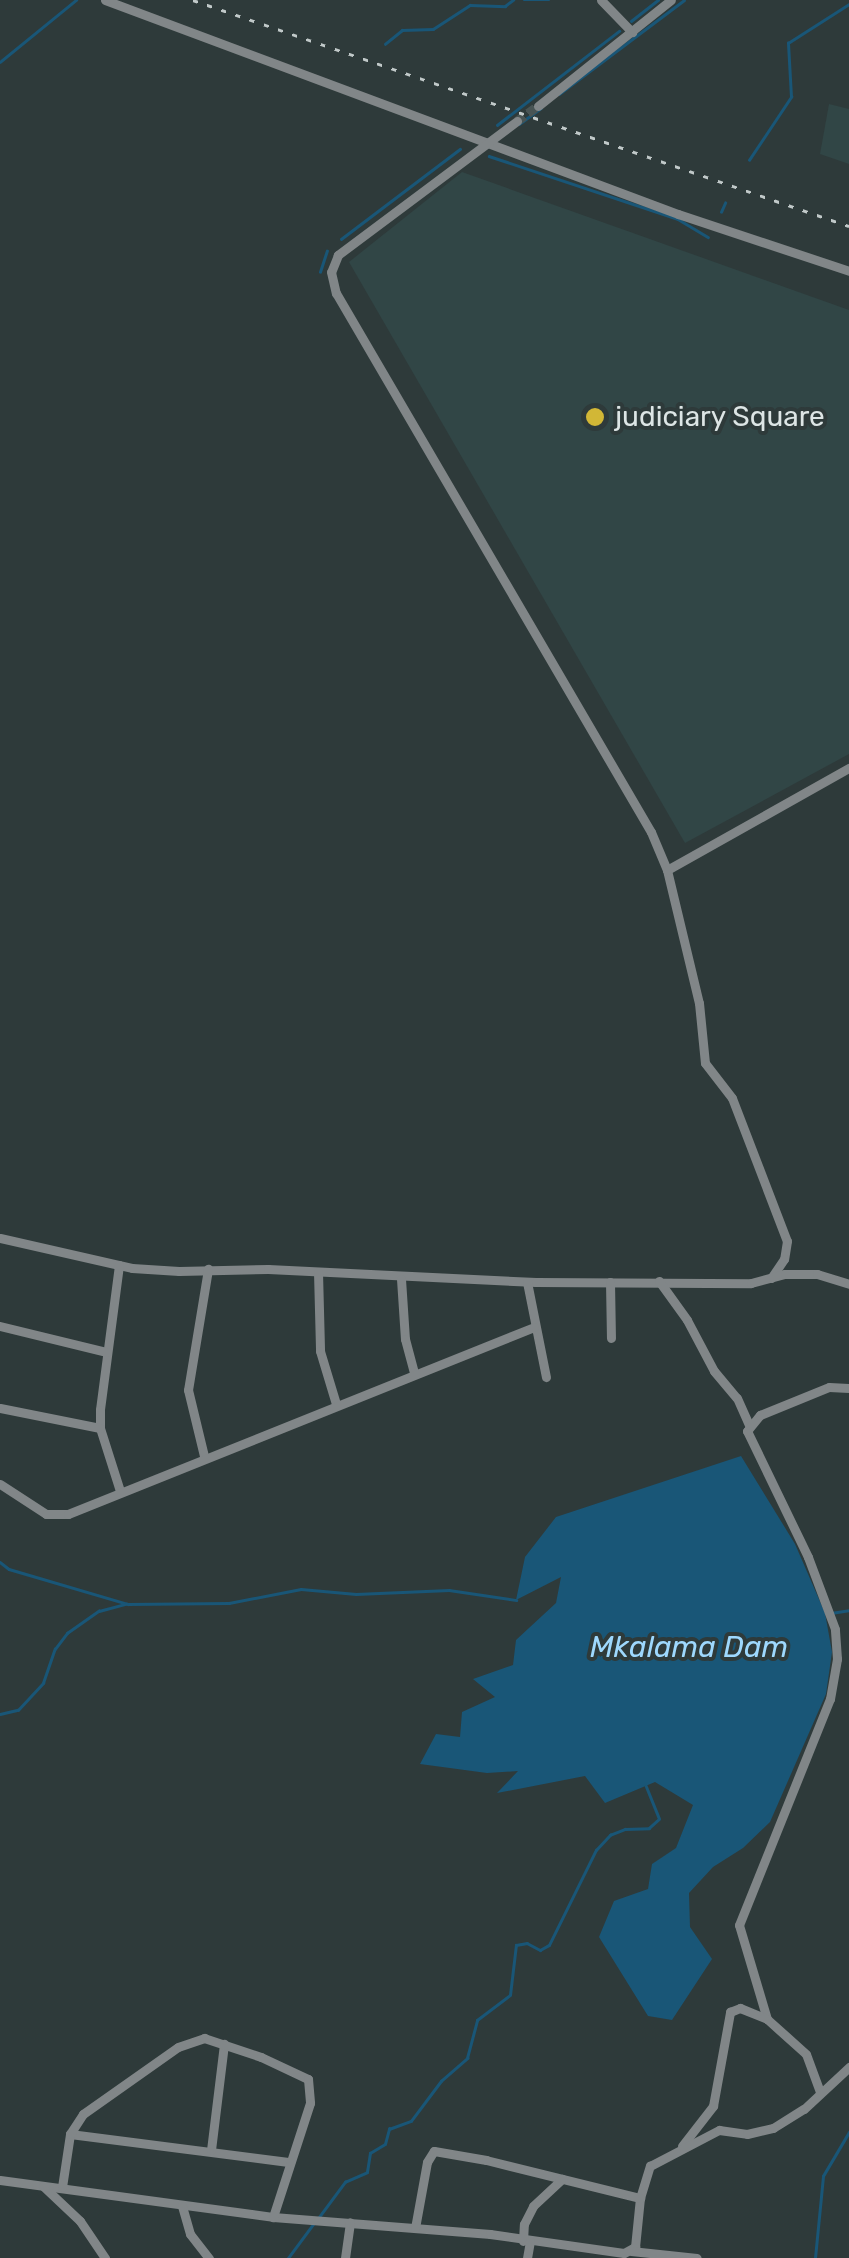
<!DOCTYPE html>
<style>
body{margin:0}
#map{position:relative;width:849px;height:2258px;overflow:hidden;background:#2e3a3a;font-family:Rubik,sans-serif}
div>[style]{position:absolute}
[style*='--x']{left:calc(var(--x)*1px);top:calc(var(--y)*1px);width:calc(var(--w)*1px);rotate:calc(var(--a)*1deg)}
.built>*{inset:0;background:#314646}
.water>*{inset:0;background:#195677}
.stream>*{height:2.5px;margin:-1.25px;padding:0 1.25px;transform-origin:1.25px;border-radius:1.25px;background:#195677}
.minor-tunnel>*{height:9px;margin-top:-4.5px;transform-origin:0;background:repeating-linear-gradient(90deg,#485454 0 9px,transparent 0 13.5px)}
.minor>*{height:9px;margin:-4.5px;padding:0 4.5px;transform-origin:4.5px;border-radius:4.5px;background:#818688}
.rail>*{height:2.5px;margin-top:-1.25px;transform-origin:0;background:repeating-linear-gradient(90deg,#c1c9c9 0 5px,transparent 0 15px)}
.dots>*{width:28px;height:28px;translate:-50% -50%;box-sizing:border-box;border:5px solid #2e3a3a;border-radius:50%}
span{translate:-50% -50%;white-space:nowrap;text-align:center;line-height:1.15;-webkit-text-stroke:8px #2e3a3a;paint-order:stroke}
.poi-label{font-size:28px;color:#dde5e5}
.left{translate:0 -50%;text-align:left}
.water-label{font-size:30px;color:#9ed8fd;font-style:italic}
</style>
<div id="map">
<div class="built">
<div style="clip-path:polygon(829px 104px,849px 109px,849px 164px,820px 154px)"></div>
<div style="clip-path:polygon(462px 172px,849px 310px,849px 754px,685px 843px,349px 262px)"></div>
</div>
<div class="water">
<div style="clip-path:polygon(741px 1456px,795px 1544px,825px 1613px,832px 1652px,826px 1694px,770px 1822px,743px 1848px,713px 1867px,689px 1893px,690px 1927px,712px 1959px,672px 2020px,648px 2016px,599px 1937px,614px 1901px,648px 1889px,652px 1864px,676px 1848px,693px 1805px,655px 1782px,605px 1803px,585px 1776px,497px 1793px,518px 1771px,487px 1773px,420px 1764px,436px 1734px,460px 1737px,462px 1712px,495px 1697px,473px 1679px,513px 1665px,516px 1640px,556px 1603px,561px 1577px,516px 1600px,525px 1557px,556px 1517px)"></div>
</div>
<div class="stream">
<div style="--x:524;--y:0;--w:25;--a:0"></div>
<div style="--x:631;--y:21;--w:34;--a:-38"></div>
<div style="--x:385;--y:44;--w:22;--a:-39"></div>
<div style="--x:402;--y:30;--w:31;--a:-2"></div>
<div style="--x:433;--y:29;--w:44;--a:-33"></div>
<div style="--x:470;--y:5;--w:35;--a:2"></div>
<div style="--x:505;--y:6;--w:10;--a:-37"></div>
<div style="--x:0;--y:62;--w:98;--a:-39.2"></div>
<div style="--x:559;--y:94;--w:156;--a:-36.9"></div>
<div style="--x:519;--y:124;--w:27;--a:-36"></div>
<div style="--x:497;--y:125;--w:154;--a:-37.6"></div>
<div style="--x:489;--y:156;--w:199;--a:18.4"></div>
<div style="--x:678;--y:219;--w:35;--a:31"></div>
<div style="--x:749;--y:160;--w:76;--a:-56.3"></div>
<div style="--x:791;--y:97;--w:54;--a:-93.2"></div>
<div style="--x:788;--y:43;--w:72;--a:-32.6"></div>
<div style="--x:721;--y:212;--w:10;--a:-66"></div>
<div style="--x:341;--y:239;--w:149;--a:-37.1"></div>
<div style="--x:320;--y:272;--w:22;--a:-72"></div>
<div style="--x:0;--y:1562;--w:11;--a:38"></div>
<div style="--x:9;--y:1569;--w:124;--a:16.4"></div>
<div style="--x:128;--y:1604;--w:101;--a:-0.6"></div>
<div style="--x:229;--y:1603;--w:73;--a:-11"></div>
<div style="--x:301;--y:1589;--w:55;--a:5.2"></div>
<div style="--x:356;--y:1594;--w:93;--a:-2.5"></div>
<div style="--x:449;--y:1590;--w:68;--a:8.5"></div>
<div style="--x:831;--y:1613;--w:18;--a:-9"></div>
<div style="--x:0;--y:1714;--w:18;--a:-13"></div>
<div style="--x:18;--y:1710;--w:37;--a:-47"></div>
<div style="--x:43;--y:1683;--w:36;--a:-71"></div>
<div style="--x:55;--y:1649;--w:20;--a:-53"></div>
<div style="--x:67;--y:1633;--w:39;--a:-35"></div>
<div style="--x:99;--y:1611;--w:28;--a:-15"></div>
<div style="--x:319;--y:2217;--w:44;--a:-53.4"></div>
<div style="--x:345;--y:2182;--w:24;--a:-24"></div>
<div style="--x:367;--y:2172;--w:19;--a:-81"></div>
<div style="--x:370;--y:2153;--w:17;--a:-31"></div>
<div style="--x:385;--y:2144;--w:16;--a:-75"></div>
<div style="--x:389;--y:2129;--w:23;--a:-20"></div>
<div style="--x:411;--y:2121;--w:50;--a:-53.1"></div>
<div style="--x:441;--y:2081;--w:35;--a:-41"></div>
<div style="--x:467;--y:2058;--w:39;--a:-75"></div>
<div style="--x:477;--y:2020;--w:41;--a:-37.1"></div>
<div style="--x:510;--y:1995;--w:50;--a:-83.2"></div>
<div style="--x:516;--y:1945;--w:11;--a:-10"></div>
<div style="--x:527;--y:1943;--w:15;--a:28"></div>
<div style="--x:540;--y:1950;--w:10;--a:-29"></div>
<div style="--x:549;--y:1945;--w:106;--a:-63.7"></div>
<div style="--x:596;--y:1850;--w:21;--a:-47"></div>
<div style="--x:610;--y:1835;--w:16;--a:-22"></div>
<div style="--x:625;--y:1829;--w:24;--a:-2"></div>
<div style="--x:649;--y:1828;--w:13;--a:-42"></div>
<div style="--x:659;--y:1819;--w:35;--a:-112"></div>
<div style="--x:288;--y:2258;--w:44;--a:-53.4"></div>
<div style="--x:815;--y:2258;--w:82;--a:-84.4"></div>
<div style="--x:823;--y:2176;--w:51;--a:-59.4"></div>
</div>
<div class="minor-tunnel">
<div style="--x:517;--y:121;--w:26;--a:-36"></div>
</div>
<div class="minor">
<div style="--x:105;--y:0;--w:612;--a:20.48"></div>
<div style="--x:678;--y:214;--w:180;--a:18.4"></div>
<div style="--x:601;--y:0;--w:45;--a:45.9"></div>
<div style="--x:538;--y:106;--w:170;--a:-38.6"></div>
<div style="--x:517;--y:121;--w:224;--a:143.2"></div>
<div style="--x:338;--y:255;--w:18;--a:112"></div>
<div style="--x:331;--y:272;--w:22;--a:77"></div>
<div style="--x:336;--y:293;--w:624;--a:59.7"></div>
<div style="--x:651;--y:832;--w:41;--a:67.2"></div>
<div style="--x:667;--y:870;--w:137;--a:76.5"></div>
<div style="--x:699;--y:1003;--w:60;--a:84.3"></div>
<div style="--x:705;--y:1063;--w:44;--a:52.4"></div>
<div style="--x:732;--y:1098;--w:153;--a:69"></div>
<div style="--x:787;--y:1241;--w:18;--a:99"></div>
<div style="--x:784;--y:1259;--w:23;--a:124"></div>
<div style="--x:667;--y:870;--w:209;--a:-29.3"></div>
<div style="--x:0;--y:1238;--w:135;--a:12.8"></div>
<div style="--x:132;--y:1268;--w:47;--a:3.7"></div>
<div style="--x:179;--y:1271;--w:89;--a:-1.3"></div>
<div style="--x:268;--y:1269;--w:268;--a:2.8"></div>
<div style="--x:536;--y:1282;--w:215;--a:0.3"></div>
<div style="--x:751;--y:1283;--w:35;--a:-15"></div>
<div style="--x:785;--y:1274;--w:32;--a:0"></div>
<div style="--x:817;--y:1274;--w:34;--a:17"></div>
<div style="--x:119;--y:1265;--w:146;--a:97.5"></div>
<div style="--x:100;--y:1410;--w:18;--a:90"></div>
<div style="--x:100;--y:1428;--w:66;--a:72.4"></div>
<div style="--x:318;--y:1272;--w:79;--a:88.5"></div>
<div style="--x:320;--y:1351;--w:55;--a:73.2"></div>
<div style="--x:401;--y:1279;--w:60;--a:86.2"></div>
<div style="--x:405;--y:1339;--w:35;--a:75"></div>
<div style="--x:659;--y:1281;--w:48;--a:54.3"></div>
<div style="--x:687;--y:1320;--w:58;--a:62.1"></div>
<div style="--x:714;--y:1371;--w:35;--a:50"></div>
<div style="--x:737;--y:1398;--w:30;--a:66"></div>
<div style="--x:527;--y:1282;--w:97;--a:78.7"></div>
<div style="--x:610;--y:1282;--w:56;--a:89"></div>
<div style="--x:0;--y:1326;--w:110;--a:13.7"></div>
<div style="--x:0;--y:1408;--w:102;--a:11.3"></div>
<div style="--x:204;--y:1456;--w:68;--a:-103.6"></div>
<div style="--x:188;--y:1390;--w:123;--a:-80.6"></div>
<div style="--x:0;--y:1484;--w:55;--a:33.1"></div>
<div style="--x:46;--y:1514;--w:22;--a:0"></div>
<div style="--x:68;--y:1514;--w:502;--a:-21.86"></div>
<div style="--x:820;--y:2092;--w:40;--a:-110.2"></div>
<div style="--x:806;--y:2054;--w:52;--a:-138.1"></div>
<div style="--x:767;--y:2019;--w:98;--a:-106.6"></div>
<div style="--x:739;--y:1925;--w:244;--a:-68.1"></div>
<div style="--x:830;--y:1699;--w:41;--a:-80.1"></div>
<div style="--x:837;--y:1659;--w:30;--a:-94"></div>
<div style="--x:835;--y:1629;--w:77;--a:-110.6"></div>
<div style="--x:808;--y:1557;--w:140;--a:-115.8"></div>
<div style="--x:747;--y:1431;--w:21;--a:-51"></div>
<div style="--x:760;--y:1415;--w:74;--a:-22.1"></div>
<div style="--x:829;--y:1387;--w:20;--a:3"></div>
<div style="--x:70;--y:2134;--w:222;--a:7.3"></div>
<div style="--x:682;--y:2146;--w:51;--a:-52.2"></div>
<div style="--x:713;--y:2106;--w:96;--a:-79.7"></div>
<div style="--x:730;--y:2012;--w:11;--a:-22"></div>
<div style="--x:740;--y:2008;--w:29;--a:22"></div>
<div style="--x:211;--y:2150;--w:107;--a:-83"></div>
<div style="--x:0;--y:2180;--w:275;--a:7.7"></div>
<div style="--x:273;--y:2217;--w:218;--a:4.5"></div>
<div style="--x:490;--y:2234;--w:135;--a:8.1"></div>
<div style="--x:624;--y:2253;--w:13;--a:-29"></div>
<div style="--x:635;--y:2247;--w:49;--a:-84.2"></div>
<div style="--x:640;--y:2198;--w:34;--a:-73"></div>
<div style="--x:650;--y:2166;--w:78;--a:-27.6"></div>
<div style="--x:719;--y:2130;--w:28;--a:8"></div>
<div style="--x:747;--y:2134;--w:27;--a:-13"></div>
<div style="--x:773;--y:2128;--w:36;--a:-32"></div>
<div style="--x:804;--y:2109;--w:62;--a:-43"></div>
<div style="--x:43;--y:2186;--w:51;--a:43.4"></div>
<div style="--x:80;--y:2221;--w:45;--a:56"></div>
<div style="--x:62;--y:2187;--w:54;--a:-81.4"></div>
<div style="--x:70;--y:2134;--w:24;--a:-57"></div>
<div style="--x:83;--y:2114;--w:116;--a:-35.2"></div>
<div style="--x:178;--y:2047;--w:28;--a:-19"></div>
<div style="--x:204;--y:2038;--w:60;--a:18.4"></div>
<div style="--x:261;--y:2057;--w:52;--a:25.1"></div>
<div style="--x:308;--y:2079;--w:24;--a:85"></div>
<div style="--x:310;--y:2103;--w:120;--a:108"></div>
<div style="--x:182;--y:2206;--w:29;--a:74"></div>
<div style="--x:190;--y:2234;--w:31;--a:52"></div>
<div style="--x:415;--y:2228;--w:67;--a:-79.7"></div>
<div style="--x:427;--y:2162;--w:13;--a:-58"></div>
<div style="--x:434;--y:2151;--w:53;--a:9.8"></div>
<div style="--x:486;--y:2160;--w:159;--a:13.9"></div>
<div style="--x:523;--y:2241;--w:17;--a:-87"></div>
<div style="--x:524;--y:2224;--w:20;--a:-63"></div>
<div style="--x:533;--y:2206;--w:40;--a:-43"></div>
<div style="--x:631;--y:2251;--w:66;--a:6.1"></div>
<div style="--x:345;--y:2258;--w:36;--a:-82"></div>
<div style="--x:527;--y:2258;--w:17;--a:-80"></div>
</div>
<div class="rail">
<div style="--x:193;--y:0;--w:694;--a:19.01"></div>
</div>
<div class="dots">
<div style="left:595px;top:417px;background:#d2b736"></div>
</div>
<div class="poi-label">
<span class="left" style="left:615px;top:417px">judiciary Square</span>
</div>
<div class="water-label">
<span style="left:689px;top:1647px">Mkalama Dam</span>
</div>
</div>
